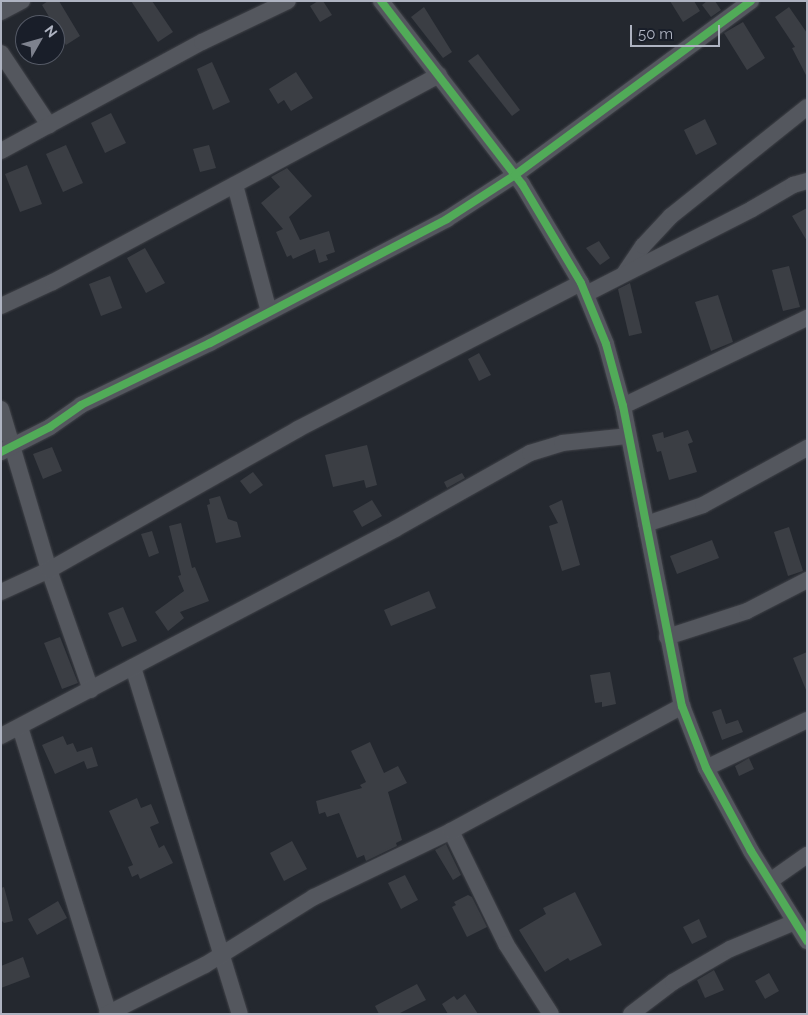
<!DOCTYPE html>
<style>
body{margin:0}
#map{position:relative;width:808px;height:1015px;overflow:hidden;background:#24282f;font-family:Raleway,sans-serif}
div>[style]{position:absolute}
[style*='--x']{left:calc(var(--x)*1px);top:calc(var(--y)*1px);width:calc(var(--w)*1px);rotate:calc(var(--a)*1deg)}
.building>*{inset:0;background:#3b3e44}
.roads{filter:drop-shadow(0 0 1px #404248) drop-shadow(0 0 1px #404248)}
.minor>*{height:16px;margin:-8px;padding:0 8px;transform-origin:8px;border-radius:8px;background:#54575e}
.cycleway>*{height:8px;margin:-4px;padding:0 4px;transform-origin:4px;border-radius:4px;background:#51ab58}
span{translate:-50% -50%;white-space:nowrap;text-align:center;line-height:1.15;-webkit-text-stroke:4px #191e29;paint-order:stroke}
.frame{position:absolute;inset:0;border:2px solid #aeb3c1;pointer-events:none}
.north{position:absolute;left:15px;top:15px;width:50px;height:50px;box-sizing:border-box;background:#191e29;border:1px solid #555a66;border-radius:50%;rotate:52deg;font-size:14px;font-weight:700;line-height:20px;text-align:center;color:#aeb3c1}
.north::after{content:'';display:block;margin:auto;width:18px;height:22px;background:#7e828e;clip-path:polygon(50% 0,100% 100%,50% 72%,0 100%)}
.scale{position:absolute;left:630px;top:25px;width:90px;height:22px;box-sizing:border-box;border:2px solid #aeb3c1;border-top:0;padding-left:6px;font-size:15px;line-height:18px;white-space:nowrap;color:#aeb3c1;-webkit-text-stroke:4px #191e29;paint-order:stroke}
</style>
<div id="map">
<div class="building">
<div style="clip-path:polygon(48px 1px,59px 1px,80px 36px,66px 45px,42px 5px)"></div>
<div style="clip-path:polygon(131px 1px,152px 1px,173px 32px,158px 42px)"></div>
<div style="clip-path:polygon(318px 1px,323px 1px,332px 15px,320px 22px,310px 6px)"></div>
<div style="clip-path:polygon(670px 1px,694px 1px,700px 11px,683px 22px)"></div>
<div style="clip-path:polygon(707px 1px,715px 1px,721px 10px,711px 17px,702px 5px)"></div>
<div style="clip-path:polygon(424px 7px,452px 52px,443px 58px,411px 17px)"></div>
<div style="clip-path:polygon(789px 7px,807px 33px,807px 77px,792px 48px,795px 47px,775px 17px)"></div>
<div style="clip-path:polygon(743px 22px,765px 58px,747px 70px,724px 33px)"></div>
<div style="clip-path:polygon(478px 54px,520px 110px,512px 116px,468px 61px)"></div>
<div style="clip-path:polygon(212px 62px,230px 102px,213px 110px,197px 69px)"></div>
<div style="clip-path:polygon(296px 72px,313px 98px,291px 111px,284px 100px,278px 104px,269px 89px)"></div>
<div style="clip-path:polygon(111px 113px,126px 143px,105px 153px,91px 123px)"></div>
<div style="clip-path:polygon(705px 119px,717px 144px,696px 155px,684px 130px)"></div>
<div style="clip-path:polygon(66px 145px,83px 183px,63px 192px,46px 154px)"></div>
<div style="clip-path:polygon(209px 145px,216px 168px,200px 172px,193px 149px)"></div>
<div style="clip-path:polygon(27px 165px,42px 204px,20px 212px,5px 174px)"></div>
<div style="clip-path:polygon(287px 168px,312px 196px,289px 217px,300px 240px,329px 231px,335px 252px,326px 255px,328px 260px,319px 263px,315px 249px,293px 259px,291px 255px,287px 257px,276px 232px,283px 229px,261px 203px,280px 187px,271px 177px)"></div>
<div style="clip-path:polygon(807px 208px,807px 241px,792px 216px)"></div>
<div style="clip-path:polygon(599px 241px,610px 258px,600px 265px,586px 248px)"></div>
<div style="clip-path:polygon(145px 248px,165px 283px,146px 293px,127px 258px)"></div>
<div style="clip-path:polygon(789px 266px,800px 307px,783px 311px,772px 270px)"></div>
<div style="clip-path:polygon(110px 276px,122px 308px,101px 316px,89px 284px)"></div>
<div style="clip-path:polygon(630px 283px,642px 333px,629px 336px,618px 289px)"></div>
<div style="clip-path:polygon(718px 295px,733px 342px,711px 351px,695px 302px)"></div>
<div style="clip-path:polygon(479px 353px,491px 375px,479px 381px,468px 359px)"></div>
<div style="clip-path:polygon(688px 430px,693px 442px,688px 444px,697px 472px,669px 480px,661px 451px,657px 452px,652px 435px,663px 432px,664px 438px)"></div>
<div style="clip-path:polygon(367px 445px,377px 485px,366px 488px,364px 480px,333px 487px,325px 455px)"></div>
<div style="clip-path:polygon(52px 447px,62px 471px,43px 479px,33px 454px)"></div>
<div style="clip-path:polygon(253px 472px,263px 485px,250px 494px,240px 481px)"></div>
<div style="clip-path:polygon(462px 473px,465px 478px,447px 488px,444px 482px)"></div>
<div style="clip-path:polygon(220px 496px,228px 519px,237px 522px,241px 537px,216px 543px,207px 505px,210px 504px,209px 499px)"></div>
<div style="clip-path:polygon(372px 500px,382px 516px,362px 527px,353px 511px)"></div>
<div style="clip-path:polygon(562px 500px,580px 565px,562px 571px,549px 526px,558px 523px,549px 506px)"></div>
<div style="clip-path:polygon(181px 523px,192px 568px,195px 567px,209px 601px,180px 612px,184px 618px,168px 631px,155px 612px,184px 591px,178px 576px,181px 575px,169px 526px)"></div>
<div style="clip-path:polygon(789px 527px,803px 571px,788px 576px,774px 532px)"></div>
<div style="clip-path:polygon(152px 531px,159px 553px,149px 557px,141px 534px)"></div>
<div style="clip-path:polygon(712px 540px,719px 558px,677px 574px,670px 556px)"></div>
<div style="clip-path:polygon(429px 591px,436px 608px,391px 626px,384px 610px)"></div>
<div style="clip-path:polygon(123px 607px,137px 641px,122px 647px,108px 613px)"></div>
<div style="clip-path:polygon(60px 637px,78px 683px,62px 689px,44px 643px)"></div>
<div style="clip-path:polygon(807px 652px,807px 690px,806px 690px,793px 658px)"></div>
<div style="clip-path:polygon(610px 672px,616px 704px,602px 707px,602px 702px,595px 703px,590px 675px)"></div>
<div style="clip-path:polygon(721px 709px,726px 724px,738px 720px,743px 732px,722px 740px,712px 712px)"></div>
<div style="clip-path:polygon(63px 736px,67px 745px,73px 743px,77px 752px,92px 747px,98px 766px,87px 769px,84px 761px,55px 774px,42px 745px)"></div>
<div style="clip-path:polygon(370px 742px,384px 773px,398px 766px,407px 783px,388px 792px,402px 840px,396px 843px,397px 846px,366px 861px,364px 855px,357px 858px,339px 813px,327px 817px,325px 812px,319px 814px,316px 801px,362px 788px,360px 785px,366px 782px,351px 751px)"></div>
<div style="clip-path:polygon(749px 758px,754px 769px,739px 776px,735px 766px)"></div>
<div style="clip-path:polygon(137px 798px,141px 808px,151px 804px,159px 823px,150px 827px,159px 848px,164px 845px,173px 863px,140px 879px,138px 874px,132px 877px,128px 867px,133px 865px,109px 811px)"></div>
<div style="clip-path:polygon(292px 841px,307px 869px,284px 881px,270px 853px)"></div>
<div style="clip-path:polygon(446px 844px,461px 875px,453px 880px,435px 850px)"></div>
<div style="clip-path:polygon(405px 875px,418px 900px,401px 909px,388px 883px)"></div>
<div style="clip-path:polygon(4px 887px,13px 921px,4px 923px,1px 920px,1px 888px)"></div>
<div style="clip-path:polygon(575px 892px,602px 945px,570px 961px,568px 958px,545px 972px,519px 930px,546px 914px,543px 908px)"></div>
<div style="clip-path:polygon(468px 895px,472px 897px,487px 927px,467px 937px,452px 907px,456px 905px,454px 902px)"></div>
<div style="clip-path:polygon(58px 901px,67px 918px,37px 935px,28px 919px)"></div>
<div style="clip-path:polygon(699px 919px,707px 937px,692px 944px,683px 927px)"></div>
<div style="clip-path:polygon(23px 957px,30px 977px,1px 988px,1px 966px)"></div>
<div style="clip-path:polygon(714px 970px,724px 990px,705px 998px,697px 980px)"></div>
<div style="clip-path:polygon(769px 973px,779px 991px,765px 999px,755px 981px)"></div>
<div style="clip-path:polygon(417px 984px,426px 1000px,398px 1014px,379px 1014px,375px 1006px)"></div>
<div style="clip-path:polygon(465px 994px,478px 1014px,448px 1014px,442px 1004px,454px 996px,457px 1000px)"></div>
</div>
<div class="roads">
<div class="minor">
<div style="--x:381;--y:1;--w:231;--a:52.4"></div>
<div style="--x:522;--y:184;--w:115;--a:59.2"></div>
<div style="--x:581;--y:283;--w:66;--a:67.7"></div>
<div style="--x:606;--y:344;--w:64;--a:74.7"></div>
<div style="--x:623;--y:406;--w:306;--a:78.9"></div>
<div style="--x:682;--y:706;--w:66;--a:68.8"></div>
<div style="--x:706;--y:768;--w:94;--a:61.5"></div>
<div style="--x:751;--y:851;--w:106;--a:58.1"></div>
<div style="--x:1;--y:12;--w:24;--a:-28"></div>
<div style="--x:1;--y:53;--w:87;--a:56.3"></div>
<div style="--x:1;--y:151;--w:229;--a:-28.5"></div>
<div style="--x:202;--y:42;--w:95;--a:-25.5"></div>
<div style="--x:235;--y:185;--w:131;--a:75"></div>
<div style="--x:624;--y:274;--w:34;--a:-56"></div>
<div style="--x:643;--y:246;--w:41;--a:-47"></div>
<div style="--x:671;--y:216;--w:174;--a:-38.7"></div>
<div style="--x:586;--y:294;--w:186;--a:-27.1"></div>
<div style="--x:752;--y:209;--w:48;--a:-30.3"></div>
<div style="--x:793;--y:185;--w:15;--a:-16"></div>
<div style="--x:1;--y:306;--w:57;--a:-24.8"></div>
<div style="--x:53;--y:282;--w:438;--a:-28.2"></div>
<div style="--x:623;--y:406;--w:204;--a:-25.6"></div>
<div style="--x:1;--y:409;--w:168;--a:73.4"></div>
<div style="--x:49;--y:570;--w:127;--a:70.7"></div>
<div style="--x:1;--y:452;--w:55;--a:-27"></div>
<div style="--x:50;--y:427;--w:38;--a:-35"></div>
<div style="--x:81;--y:405;--w:143;--a:-25.7"></div>
<div style="--x:210;--y:343;--w:267;--a:-27.6"></div>
<div style="--x:447;--y:219;--w:81;--a:-32.9"></div>
<div style="--x:515;--y:175;--w:293;--a:-36.4"></div>
<div style="--x:646;--y:524;--w:60;--a:-18.4"></div>
<div style="--x:703;--y:505;--w:119;--a:-28.7"></div>
<div style="--x:1;--y:592;--w:53;--a:-24.6"></div>
<div style="--x:49;--y:570;--w:286;--a:-29.5"></div>
<div style="--x:298;--y:429;--w:318;--a:-27.3"></div>
<div style="--x:667;--y:637;--w:84;--a:-18"></div>
<div style="--x:747;--y:611;--w:68;--a:-27.3"></div>
<div style="--x:133;--y:667;--w:363;--a:72.9"></div>
<div style="--x:20;--y:727;--w:300;--a:72.8"></div>
<div style="--x:1;--y:736;--w:445;--a:-27.7"></div>
<div style="--x:395;--y:529;--w:155;--a:-29.4"></div>
<div style="--x:530;--y:453;--w:34;--a:-17"></div>
<div style="--x:562;--y:443;--w:65;--a:-6.1"></div>
<div style="--x:706;--y:768;--w:112;--a:-25.4"></div>
<div style="--x:451;--y:831;--w:126;--a:64"></div>
<div style="--x:506;--y:944;--w:83;--a:57.3"></div>
<div style="--x:770;--y:881;--w:45;--a:-35.1"></div>
<div style="--x:107;--y:1014;--w:110;--a:-26.6"></div>
<div style="--x:205;--y:965;--w:128;--a:-32"></div>
<div style="--x:314;--y:897;--w:152;--a:-25.7"></div>
<div style="--x:451;--y:831;--w:263;--a:-28.4"></div>
<div style="--x:631;--y:1014;--w:53;--a:-37.3"></div>
<div style="--x:673;--y:982;--w:66;--a:-30.1"></div>
<div style="--x:730;--y:949;--w:70;--a:-22.6"></div>
</div>
</div>
<div class="cycleway">
<div style="--x:381;--y:1;--w:231;--a:52.4"></div>
<div style="--x:522;--y:184;--w:115;--a:59.2"></div>
<div style="--x:581;--y:283;--w:66;--a:67.7"></div>
<div style="--x:606;--y:344;--w:64;--a:74.7"></div>
<div style="--x:623;--y:406;--w:306;--a:78.9"></div>
<div style="--x:682;--y:706;--w:66;--a:68.8"></div>
<div style="--x:706;--y:768;--w:94;--a:61.5"></div>
<div style="--x:751;--y:851;--w:106;--a:58.1"></div>
<div style="--x:1;--y:452;--w:55;--a:-27"></div>
<div style="--x:50;--y:427;--w:38;--a:-35"></div>
<div style="--x:81;--y:405;--w:143;--a:-25.7"></div>
<div style="--x:210;--y:343;--w:267;--a:-27.6"></div>
<div style="--x:447;--y:219;--w:81;--a:-32.9"></div>
<div style="--x:515;--y:175;--w:293;--a:-36.4"></div>
</div>
<div class="frame"></div>
<div class="north">N</div>
<div class="scale">50 m</div>
</div>
